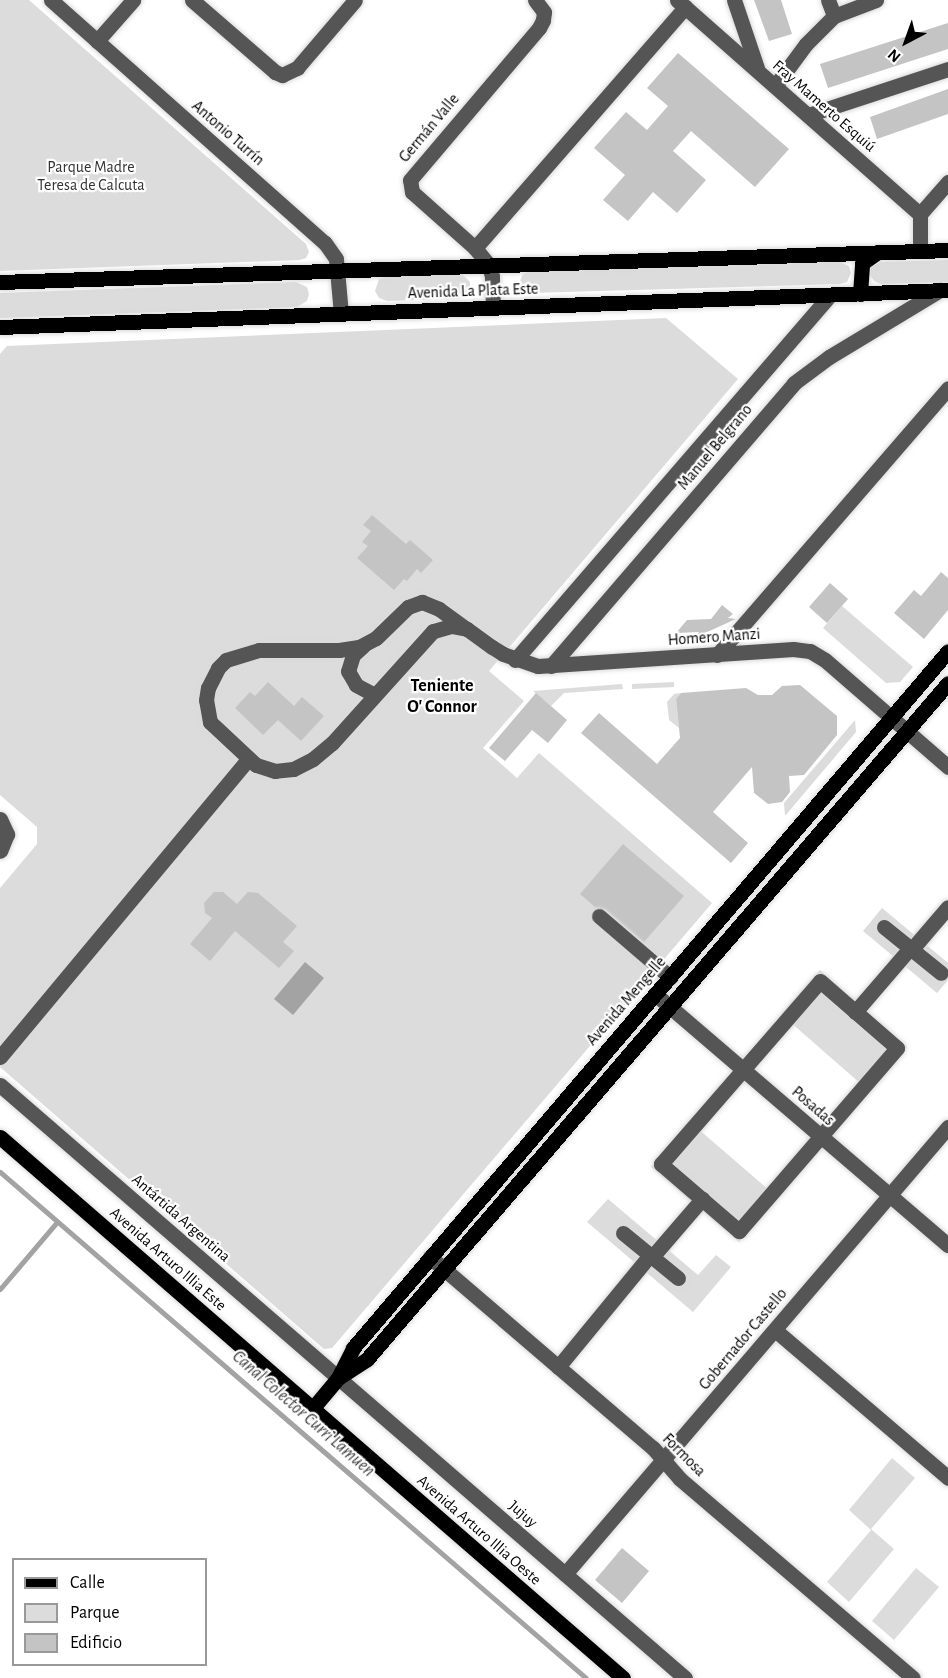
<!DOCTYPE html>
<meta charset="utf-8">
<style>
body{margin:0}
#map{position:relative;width:948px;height:1678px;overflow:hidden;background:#fff;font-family:"Alegreya Sans",sans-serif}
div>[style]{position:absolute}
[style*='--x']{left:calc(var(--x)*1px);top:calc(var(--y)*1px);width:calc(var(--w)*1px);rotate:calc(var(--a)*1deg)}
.green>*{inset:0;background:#dcdcdc}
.water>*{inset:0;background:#a3a3a3}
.stream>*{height:5px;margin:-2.5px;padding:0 2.5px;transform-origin:2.5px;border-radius:2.5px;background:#a3a3a3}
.building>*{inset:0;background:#c4c4c4}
.roads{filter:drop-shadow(0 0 2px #dbdbdb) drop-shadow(0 0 2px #dbdbdb)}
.minor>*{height:15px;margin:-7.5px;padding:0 7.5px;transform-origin:7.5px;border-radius:7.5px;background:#555}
.major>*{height:15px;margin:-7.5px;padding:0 7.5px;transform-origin:7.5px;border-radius:7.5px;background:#000}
span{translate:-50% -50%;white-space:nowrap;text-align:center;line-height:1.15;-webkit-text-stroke:4.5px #fff;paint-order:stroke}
.street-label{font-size:16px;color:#000}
.park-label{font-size:16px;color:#333}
.neighbourhood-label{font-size:18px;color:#000;font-weight:700}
.water-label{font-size:18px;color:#444;font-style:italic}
.legend{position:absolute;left:12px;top:1558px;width:195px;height:108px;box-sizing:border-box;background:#fff;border:2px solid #999;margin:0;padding:8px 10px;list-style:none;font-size:18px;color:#000}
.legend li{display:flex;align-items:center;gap:12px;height:30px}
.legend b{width:30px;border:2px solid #999}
.north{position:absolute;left:876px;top:12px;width:60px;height:60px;-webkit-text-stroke:4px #fff;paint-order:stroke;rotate:221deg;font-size:16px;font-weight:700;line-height:24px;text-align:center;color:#000}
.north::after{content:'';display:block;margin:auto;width:21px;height:27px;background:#000;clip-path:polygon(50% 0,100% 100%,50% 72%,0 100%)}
</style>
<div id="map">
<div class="green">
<div style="clip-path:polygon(0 0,29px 0,306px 244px,309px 252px,306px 258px,300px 260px,0 271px)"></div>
<div style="clip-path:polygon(948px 260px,948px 282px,881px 284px,874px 281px,870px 275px,871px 268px,880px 262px)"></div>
<div style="clip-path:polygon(839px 262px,849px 266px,851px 273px,847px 282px,840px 284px,531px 293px,524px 291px,520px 281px,523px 274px,530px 271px)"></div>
<div style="clip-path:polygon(462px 274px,470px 282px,470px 290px,465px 296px,458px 299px,387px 301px,379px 298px,375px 291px,379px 279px,387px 276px)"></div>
<div style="clip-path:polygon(296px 282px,307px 287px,309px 294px,307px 301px,297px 307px,0 318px,0 293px)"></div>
<div style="clip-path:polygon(666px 318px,738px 379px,489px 671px,524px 701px,483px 748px,517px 778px,539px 753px,712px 903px,332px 1348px,324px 1349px,0 1067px,0 888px,37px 844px,37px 827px,0 795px,0 354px,7px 346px)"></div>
<div style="clip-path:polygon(842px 606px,913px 667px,900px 682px,886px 683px,823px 628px)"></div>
<div style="clip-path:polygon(674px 682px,674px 687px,632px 689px,632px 684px)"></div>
<div style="clip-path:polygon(622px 684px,623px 689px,564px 693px,551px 706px,533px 691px)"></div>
<div style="clip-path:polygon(681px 693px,676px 699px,679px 728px,669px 720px,667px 702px,674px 694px)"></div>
<div style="clip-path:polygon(855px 720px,856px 732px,785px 816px,784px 803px)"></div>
<div style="clip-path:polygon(882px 908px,948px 963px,948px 980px,937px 993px,863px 931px)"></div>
<div style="clip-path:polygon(820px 970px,907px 1047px,869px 1091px,781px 1014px)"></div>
<div style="clip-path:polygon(689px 1121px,777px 1197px,739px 1242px,651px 1167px)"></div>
<div style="clip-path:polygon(608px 1199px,698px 1275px,716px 1255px,731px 1267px,693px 1312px,587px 1222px)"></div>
<div style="clip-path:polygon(892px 1458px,915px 1478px,871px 1529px,894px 1549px,849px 1602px,827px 1582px,871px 1530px,849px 1510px)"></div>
<div style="clip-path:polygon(916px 1568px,939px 1587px,894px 1640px,872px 1621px)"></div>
</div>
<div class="water">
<div style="clip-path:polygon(305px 962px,324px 978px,293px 1015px,274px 999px)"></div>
</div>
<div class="stream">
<div style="--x:0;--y:1172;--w:774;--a:40.81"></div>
<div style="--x:0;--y:1289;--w:88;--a:-49.6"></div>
</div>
<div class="building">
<div style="clip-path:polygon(754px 0,781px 0,792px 34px,769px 41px)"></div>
<div style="clip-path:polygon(948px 23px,948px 49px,828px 88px,820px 64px)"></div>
<div style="clip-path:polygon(678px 53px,789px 149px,755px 187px,691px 131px,673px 151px,706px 180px,677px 213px,653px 192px,628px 221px,603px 200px,625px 175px,594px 148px,626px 112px,647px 130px,668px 106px,647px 88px)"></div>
<div style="clip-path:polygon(948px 89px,948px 114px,877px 139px,870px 117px)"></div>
<div style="clip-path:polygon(372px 515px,406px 544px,410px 540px,433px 560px,421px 573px,417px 569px,407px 581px,404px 579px,394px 590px,357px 558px,368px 546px,362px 542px,371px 531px,363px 525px)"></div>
<div style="clip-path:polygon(941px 572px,948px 578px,948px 610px,924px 639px,894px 613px,914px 590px,921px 596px)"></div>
<div style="clip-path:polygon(830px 583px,848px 599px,827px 623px,809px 607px)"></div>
<div style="clip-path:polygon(722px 605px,733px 614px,728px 618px,736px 619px,694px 638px,699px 632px,676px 633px,687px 620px,711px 619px)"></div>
<div style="clip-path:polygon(268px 682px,294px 706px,302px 697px,324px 716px,301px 741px,278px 720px,263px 735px,235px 708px,250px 692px,255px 696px)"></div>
<div style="clip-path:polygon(800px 685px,837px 716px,837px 735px,804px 775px,789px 776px,790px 792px,782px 802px,768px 804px,754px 793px,752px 767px,713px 812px,748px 843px,731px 863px,581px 733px,599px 713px,657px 764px,680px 738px,676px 699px,681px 693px,746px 688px,758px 695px,772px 695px,782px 686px)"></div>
<div style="clip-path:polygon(536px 693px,567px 720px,548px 743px,532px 730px,505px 761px,489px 748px)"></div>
<div style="clip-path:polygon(623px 844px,684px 896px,644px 942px,605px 909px,595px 907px,580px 894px)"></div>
<div style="clip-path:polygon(214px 892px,223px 892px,237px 904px,248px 892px,258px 893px,297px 926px,283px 942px,294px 951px,279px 968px,235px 931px,210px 961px,190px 944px,212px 918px,205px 913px,204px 903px)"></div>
<div style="clip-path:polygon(622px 1548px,649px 1571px,622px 1603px,595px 1580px)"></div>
</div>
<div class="roads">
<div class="minor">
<div style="--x:51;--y:0;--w:366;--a:41.6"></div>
<div style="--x:325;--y:243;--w:19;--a:55"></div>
<div style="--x:336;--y:259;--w:55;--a:84.8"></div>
<div style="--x:192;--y:0;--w:110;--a:40.9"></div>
<div style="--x:275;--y:72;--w:8;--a:23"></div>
<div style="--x:282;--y:75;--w:17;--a:-25"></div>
<div style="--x:297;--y:68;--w:89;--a:-49.5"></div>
<div style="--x:677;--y:0;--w:324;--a:41.4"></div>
<div style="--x:920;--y:214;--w:37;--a:90"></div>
<div style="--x:734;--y:0;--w:72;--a:71.3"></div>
<div style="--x:828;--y:0;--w:17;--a:69"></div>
<div style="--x:97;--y:41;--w:55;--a:-48.7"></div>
<div style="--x:775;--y:86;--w:52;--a:-53.6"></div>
<div style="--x:806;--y:44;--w:40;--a:-45"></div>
<div style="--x:834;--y:16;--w:45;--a:-20.9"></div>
<div style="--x:808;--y:115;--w:147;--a:-18.2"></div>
<div style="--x:920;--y:214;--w:43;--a:-48.8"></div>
<div style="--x:475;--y:248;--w:320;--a:-48.9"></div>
<div style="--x:493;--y:308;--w:32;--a:-92"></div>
<div style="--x:492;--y:276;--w:13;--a:-108"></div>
<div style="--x:488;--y:264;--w:21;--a:-129"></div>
<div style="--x:475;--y:248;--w:84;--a:-138.4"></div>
<div style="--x:412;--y:192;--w:12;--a:-99"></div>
<div style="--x:410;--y:180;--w:199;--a:-49.7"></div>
<div style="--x:539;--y:28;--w:9;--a:-63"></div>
<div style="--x:543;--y:20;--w:8;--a:-83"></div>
<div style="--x:544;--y:12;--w:15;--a:-127"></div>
<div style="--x:467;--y:629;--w:16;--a:-169"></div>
<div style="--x:451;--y:626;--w:19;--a:164"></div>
<div style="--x:433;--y:631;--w:151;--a:132"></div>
<div style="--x:332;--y:743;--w:25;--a:140"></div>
<div style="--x:313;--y:759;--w:22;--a:153"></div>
<div style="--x:293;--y:769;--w:18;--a:174"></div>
<div style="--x:275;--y:771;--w:20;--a:-162"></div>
<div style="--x:256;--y:765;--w:63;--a:-136.9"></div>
<div style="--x:210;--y:722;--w:22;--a:-100"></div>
<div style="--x:206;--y:700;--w:12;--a:-81"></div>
<div style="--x:208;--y:688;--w:22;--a:-63"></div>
<div style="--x:218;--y:668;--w:11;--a:-45"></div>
<div style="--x:226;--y:660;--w:34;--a:-17"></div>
<div style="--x:259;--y:650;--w:80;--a:0"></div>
<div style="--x:339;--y:650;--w:20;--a:-9"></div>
<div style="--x:359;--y:647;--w:19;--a:-28"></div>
<div style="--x:376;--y:638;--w:45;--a:-44.1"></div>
<div style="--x:408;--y:607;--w:15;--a:-20"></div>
<div style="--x:422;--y:602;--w:18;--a:22"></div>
<div style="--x:439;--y:609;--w:34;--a:36"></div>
<div style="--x:467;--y:629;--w:31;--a:36"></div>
<div style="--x:492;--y:647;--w:13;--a:32"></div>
<div style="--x:503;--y:654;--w:37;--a:19"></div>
<div style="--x:538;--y:666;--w:256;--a:-3.8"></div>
<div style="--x:793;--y:649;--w:17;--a:7"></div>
<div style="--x:810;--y:651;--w:17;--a:31"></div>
<div style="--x:825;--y:660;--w:163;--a:41"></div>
<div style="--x:363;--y:646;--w:13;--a:138"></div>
<div style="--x:353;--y:655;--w:17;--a:107"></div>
<div style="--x:348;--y:671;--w:16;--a:60"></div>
<div style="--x:356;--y:685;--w:21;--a:28"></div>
<div style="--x:717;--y:655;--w:353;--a:-49.1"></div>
<div style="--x:515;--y:660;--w:482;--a:-49.2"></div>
<div style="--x:551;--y:666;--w:373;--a:-49.3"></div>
<div style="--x:794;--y:383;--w:44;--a:-36.6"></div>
<div style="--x:829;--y:357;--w:130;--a:-31.1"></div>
<div style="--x:0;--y:819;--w:17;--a:65"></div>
<div style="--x:7;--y:834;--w:18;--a:112"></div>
<div style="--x:599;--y:916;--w:94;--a:40.7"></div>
<div style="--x:884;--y:927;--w:73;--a:38.9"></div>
<div style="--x:912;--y:949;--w:55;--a:-49.4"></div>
<div style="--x:820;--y:981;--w:102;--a:41"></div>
<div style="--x:897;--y:1048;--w:242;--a:130.8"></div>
<div style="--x:739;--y:1231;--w:103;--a:-139.3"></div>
<div style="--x:661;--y:1164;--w:242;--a:-49"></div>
<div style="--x:655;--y:994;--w:386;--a:40.6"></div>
<div style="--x:855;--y:1012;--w:84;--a:-49.3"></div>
<div style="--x:0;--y:1057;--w:388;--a:-50.2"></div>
<div style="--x:0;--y:1085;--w:906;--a:40.88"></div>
<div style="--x:623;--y:1233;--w:71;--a:39.3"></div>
<div style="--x:430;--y:1257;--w:294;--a:40.6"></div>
<div style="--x:653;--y:1448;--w:41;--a:48.9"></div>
<div style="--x:680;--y:1479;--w:306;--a:40.5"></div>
<div style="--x:652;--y:1257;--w:77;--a:-49.2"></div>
<div style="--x:775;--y:1330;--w:228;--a:40.5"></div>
<div style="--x:558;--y:1367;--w:145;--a:-50.6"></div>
<div style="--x:565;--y:1574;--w:589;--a:-49.41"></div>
</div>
<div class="major">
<div style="--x:0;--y:282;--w:949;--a:-1.93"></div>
<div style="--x:860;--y:294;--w:31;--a:-86"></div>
<div style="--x:862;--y:263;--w:19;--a:-35"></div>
<div style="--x:0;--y:327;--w:949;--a:-2.24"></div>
<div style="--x:0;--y:1137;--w:825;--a:40.97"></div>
<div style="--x:338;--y:1378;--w:35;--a:-33"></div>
<div style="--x:367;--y:1359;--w:891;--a:-49.32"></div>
<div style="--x:312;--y:1409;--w:40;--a:-50"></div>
<div style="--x:338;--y:1378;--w:34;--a:-63"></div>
<div style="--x:353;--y:1348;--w:916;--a:-49.51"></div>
</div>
</div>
<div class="street-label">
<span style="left:824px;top:106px;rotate:41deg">Fray Mamerto Esquiú</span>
<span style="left:429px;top:128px;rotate:-50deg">Germán Valle</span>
<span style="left:228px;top:133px;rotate:41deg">Antonio Turrín</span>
<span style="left:473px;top:291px;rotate:-2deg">Avenida La Plata Este</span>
<span style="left:715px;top:447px;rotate:-50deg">Manuel Belgrano</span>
<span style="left:714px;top:637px;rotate:-4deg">Homero Manzi</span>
<span style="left:626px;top:1001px;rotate:-49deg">Avenida Mengelle</span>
<span style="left:813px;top:1106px;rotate:41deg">Posadas</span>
<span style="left:181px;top:1218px;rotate:41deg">Antártida Argentina</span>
<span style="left:168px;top:1259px;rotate:41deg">Avenida Arturo Illia Este</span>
<span style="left:743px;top:1339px;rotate:-50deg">Gobernador Castello</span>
<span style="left:684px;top:1455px;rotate:45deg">Formosa</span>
<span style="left:523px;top:1514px;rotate:41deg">Jujuy</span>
<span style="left:479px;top:1530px;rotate:41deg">Avenida Arturo Illia Oeste</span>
</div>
<div class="park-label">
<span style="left:91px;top:176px">Parque Madre<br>Teresa de Calcuta</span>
</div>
<div class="neighbourhood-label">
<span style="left:442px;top:697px">Teniente<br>O' Connor</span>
</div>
<div class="water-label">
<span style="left:303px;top:1414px;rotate:41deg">Canal Colector Curri Lamuen</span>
</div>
<ul class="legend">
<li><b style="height:8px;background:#000"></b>Calle</li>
<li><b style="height:16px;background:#dcdcdc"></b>Parque</li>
<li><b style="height:16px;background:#c4c4c4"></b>Edificio</li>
</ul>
<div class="north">N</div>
</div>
